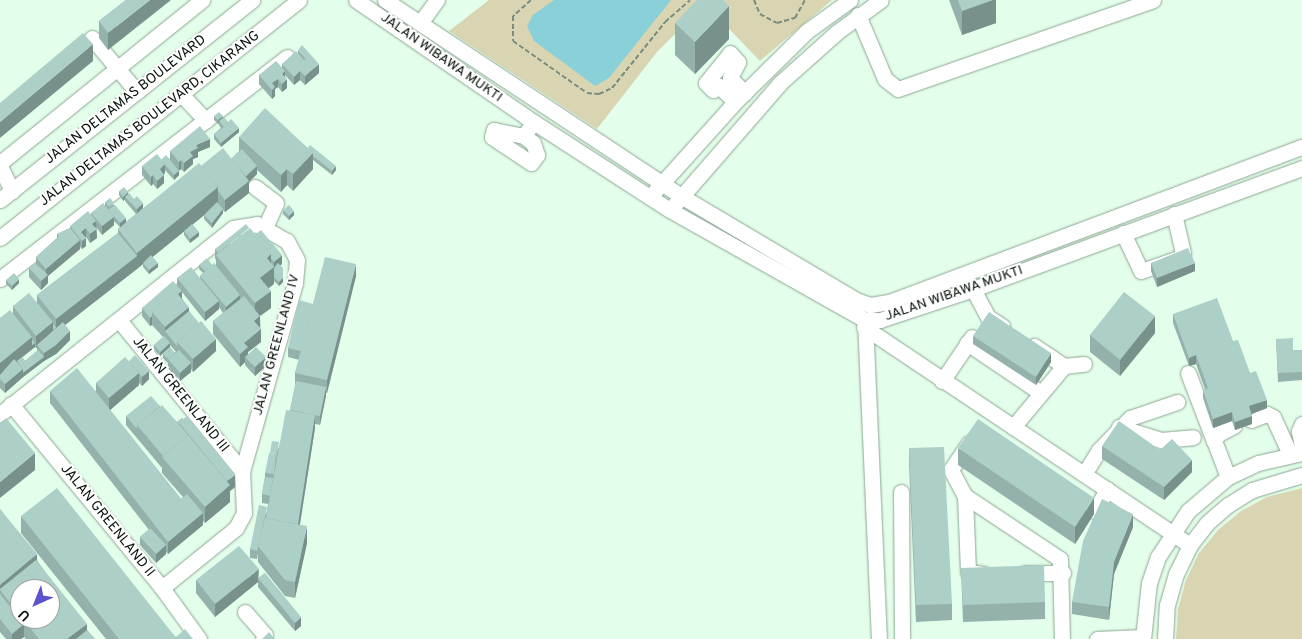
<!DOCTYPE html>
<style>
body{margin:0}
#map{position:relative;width:1302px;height:639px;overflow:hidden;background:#e3feea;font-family:Overpass,sans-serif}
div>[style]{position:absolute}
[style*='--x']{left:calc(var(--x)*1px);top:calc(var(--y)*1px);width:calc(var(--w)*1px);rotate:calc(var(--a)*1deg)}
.green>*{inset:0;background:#d9d5b2}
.water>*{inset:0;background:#8ad0d8}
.path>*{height:2px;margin-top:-1px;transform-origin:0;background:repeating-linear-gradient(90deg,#798c7e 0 5px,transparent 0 7.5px)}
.roads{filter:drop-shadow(0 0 1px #8ca693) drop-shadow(0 0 1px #8ca693)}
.minor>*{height:15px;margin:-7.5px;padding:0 7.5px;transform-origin:7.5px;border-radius:7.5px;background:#fff}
.wall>*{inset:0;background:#94b2ab}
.shaded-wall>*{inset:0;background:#78918b}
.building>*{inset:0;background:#accfc7}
span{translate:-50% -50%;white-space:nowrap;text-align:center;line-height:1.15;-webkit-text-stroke:4px #fff;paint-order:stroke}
.street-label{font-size:14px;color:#071009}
.north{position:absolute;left:10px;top:579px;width:50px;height:50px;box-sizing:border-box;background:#fff;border:1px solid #9c9f9d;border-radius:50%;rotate:224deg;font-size:14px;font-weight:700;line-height:20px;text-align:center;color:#071009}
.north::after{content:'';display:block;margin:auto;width:18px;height:22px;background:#5b53cb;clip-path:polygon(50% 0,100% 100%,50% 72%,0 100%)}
</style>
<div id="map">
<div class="green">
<div style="clip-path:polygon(489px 0,832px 0,760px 61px,705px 4px,657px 52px,597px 129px,449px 31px)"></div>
<div style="clip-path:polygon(1302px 488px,1302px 639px,1176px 639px,1178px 609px,1186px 580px,1199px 553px,1218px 530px,1241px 511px,1267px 497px)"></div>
</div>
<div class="water">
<div style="clip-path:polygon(554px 0,671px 0,609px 78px,595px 86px,534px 41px,527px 26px,533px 15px)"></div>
</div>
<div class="path">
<div style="--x:531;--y:0;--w:24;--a:138"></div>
<div style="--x:513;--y:16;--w:25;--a:90"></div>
<div style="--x:513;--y:41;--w:90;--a:35.1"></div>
<div style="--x:587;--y:93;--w:12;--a:5"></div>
<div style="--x:599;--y:94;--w:14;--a:-25"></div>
<div style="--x:612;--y:88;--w:85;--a:-51.2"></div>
<div style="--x:665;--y:22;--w:33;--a:-41"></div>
<div style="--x:754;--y:0;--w:15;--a:67"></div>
<div style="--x:760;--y:14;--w:19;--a:28"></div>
<div style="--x:777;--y:23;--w:19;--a:-16"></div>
<div style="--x:795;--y:18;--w:21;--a:-61"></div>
</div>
<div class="roads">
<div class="minor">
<div style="--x:356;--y:0;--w:206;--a:34.5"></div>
<div style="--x:526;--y:117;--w:171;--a:32.9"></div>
<div style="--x:670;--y:210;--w:224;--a:29.4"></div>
<div style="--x:865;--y:320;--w:15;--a:0"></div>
<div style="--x:880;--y:320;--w:98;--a:-18.4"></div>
<div style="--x:973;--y:289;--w:351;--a:-20.2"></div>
<div style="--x:385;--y:0;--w:355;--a:33.5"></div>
<div style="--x:681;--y:196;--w:204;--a:30.7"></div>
<div style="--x:856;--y:300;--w:15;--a:20"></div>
<div style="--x:870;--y:305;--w:19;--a:-9"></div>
<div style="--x:889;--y:302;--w:441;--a:-20.6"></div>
<div style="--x:858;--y:15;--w:69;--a:67.1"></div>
<div style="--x:885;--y:79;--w:16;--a:38"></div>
<div style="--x:898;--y:89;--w:270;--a:-19.2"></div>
<div style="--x:420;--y:23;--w:29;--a:-54"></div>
<div style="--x:92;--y:38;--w:70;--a:50.2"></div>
<div style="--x:182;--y:95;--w:35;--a:47"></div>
<div style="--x:735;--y:102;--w:23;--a:-135"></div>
<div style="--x:719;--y:86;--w:7;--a:146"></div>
<div style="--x:713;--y:90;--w:10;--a:-135"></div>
<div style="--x:706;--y:83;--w:38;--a:-51"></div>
<div style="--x:730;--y:53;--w:12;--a:48"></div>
<div style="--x:738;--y:62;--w:18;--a:117"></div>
<div style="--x:730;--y:78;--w:21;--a:45"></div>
<div style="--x:524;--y:136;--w:31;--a:-169"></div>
<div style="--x:494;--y:130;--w:7;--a:106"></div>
<div style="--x:492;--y:137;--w:47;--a:33.7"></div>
<div style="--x:531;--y:163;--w:10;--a:-53"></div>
<div style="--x:537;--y:155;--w:13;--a:-108"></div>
<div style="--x:533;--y:143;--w:11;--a:-142"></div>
<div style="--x:524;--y:136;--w:17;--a:-57"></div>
<div style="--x:0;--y:163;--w:260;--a:-38.9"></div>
<div style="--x:0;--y:166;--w:28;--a:64"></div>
<div style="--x:255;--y:187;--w:26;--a:37"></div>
<div style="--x:276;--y:203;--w:27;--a:114"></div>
<div style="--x:655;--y:191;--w:120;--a:-48"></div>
<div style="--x:735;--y:102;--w:101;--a:-44.6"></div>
<div style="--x:807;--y:31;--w:53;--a:-35.8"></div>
<div style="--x:0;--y:200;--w:322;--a:-38.4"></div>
<div style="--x:675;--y:204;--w:160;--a:-49"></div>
<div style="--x:780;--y:83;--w:76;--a:-41.8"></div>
<div style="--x:837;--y:32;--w:54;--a:-36"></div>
<div style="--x:1123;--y:233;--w:42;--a:64.7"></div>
<div style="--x:1141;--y:271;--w:40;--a:-18.9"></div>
<div style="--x:1179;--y:258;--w:6;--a:-51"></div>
<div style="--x:1183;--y:253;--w:40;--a:-103"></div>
<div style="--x:0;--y:238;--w:382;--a:-38.5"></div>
<div style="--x:0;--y:279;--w:363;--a:-37.7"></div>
<div style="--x:973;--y:289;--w:32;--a:62"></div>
<div style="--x:988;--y:317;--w:17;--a:33"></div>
<div style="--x:119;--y:320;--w:195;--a:50.8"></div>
<div style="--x:865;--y:320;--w:319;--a:87.5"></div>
<div style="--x:864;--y:327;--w:392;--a:33.8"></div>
<div style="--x:967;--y:343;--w:89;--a:34"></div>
<div style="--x:1064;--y:366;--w:20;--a:-6"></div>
<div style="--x:1188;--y:373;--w:73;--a:69.1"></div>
<div style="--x:942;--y:381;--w:53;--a:-55.7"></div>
<div style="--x:11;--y:404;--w:238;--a:50.6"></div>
<div style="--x:162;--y:588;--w:63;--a:54"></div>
<div style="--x:0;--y:414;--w:298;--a:-38.6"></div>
<div style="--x:233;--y:228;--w:24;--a:-9"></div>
<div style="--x:257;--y:224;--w:34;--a:30"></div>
<div style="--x:287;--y:241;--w:21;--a:62"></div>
<div style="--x:297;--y:260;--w:23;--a:95"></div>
<div style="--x:295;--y:283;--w:195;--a:105.7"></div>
<div style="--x:242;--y:471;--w:42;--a:87.3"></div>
<div style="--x:244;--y:513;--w:17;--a:118"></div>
<div style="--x:236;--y:528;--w:95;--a:141"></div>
<div style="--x:1251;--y:420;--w:17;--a:-21"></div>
<div style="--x:1267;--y:414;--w:7;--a:27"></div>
<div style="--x:1273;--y:417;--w:41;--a:65.3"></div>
<div style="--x:1302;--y:424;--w:8;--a:113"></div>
<div style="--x:1299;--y:431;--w:16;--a:79"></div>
<div style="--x:1013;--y:427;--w:80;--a:-50.1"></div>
<div style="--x:1064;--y:366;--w:36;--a:-146"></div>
<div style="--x:1119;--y:427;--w:44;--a:17.2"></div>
<div style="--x:1161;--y:440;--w:32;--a:-5"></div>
<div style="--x:969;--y:443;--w:32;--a:124"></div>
<div style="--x:951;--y:470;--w:30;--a:62"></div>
<div style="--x:965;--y:496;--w:76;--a:87.7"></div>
<div style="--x:968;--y:572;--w:16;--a:7"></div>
<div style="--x:1084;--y:474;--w:28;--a:-58"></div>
<div style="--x:1099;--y:450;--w:45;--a:-45.9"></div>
<div style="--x:1130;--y:418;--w:50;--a:-18.8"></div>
<div style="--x:1228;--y:477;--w:39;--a:-111"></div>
<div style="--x:1214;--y:441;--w:8;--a:-60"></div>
<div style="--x:1218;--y:434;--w:18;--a:-27"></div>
<div style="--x:901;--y:492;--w:147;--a:89.6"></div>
<div style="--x:965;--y:496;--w:114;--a:33.6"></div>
<div style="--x:1060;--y:559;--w:80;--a:88.6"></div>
<div style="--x:1079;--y:501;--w:19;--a:32"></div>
<div style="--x:1095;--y:511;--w:25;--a:-61"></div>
<div style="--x:1025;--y:573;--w:38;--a:0"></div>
<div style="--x:245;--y:612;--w:30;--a:49"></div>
<div style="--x:265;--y:635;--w:4;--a:117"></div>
<div style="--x:1097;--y:639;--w:46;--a:-2.5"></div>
<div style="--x:1143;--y:639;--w:56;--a:-83.9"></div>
<div style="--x:1149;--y:583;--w:28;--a:-71"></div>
<div style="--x:1158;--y:557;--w:55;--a:-56.9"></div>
<div style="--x:1188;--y:511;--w:52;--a:-40.4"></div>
<div style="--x:1228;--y:477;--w:33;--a:-25"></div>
<div style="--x:1258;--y:463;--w:45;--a:-12.8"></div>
<div style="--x:1165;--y:639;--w:34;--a:-87"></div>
<div style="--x:1167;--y:605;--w:32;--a:-74"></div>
<div style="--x:1176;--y:574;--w:32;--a:-64"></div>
<div style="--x:1190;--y:545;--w:28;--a:-52"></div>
<div style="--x:1207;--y:523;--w:28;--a:-41"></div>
<div style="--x:1228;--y:505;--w:28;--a:-32"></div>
<div style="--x:1252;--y:490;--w:52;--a:-16.7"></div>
</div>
</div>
<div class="wall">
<div style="clip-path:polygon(126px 0,108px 50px,99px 38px,99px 21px)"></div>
<div style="clip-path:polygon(949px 0,996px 0,996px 23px,962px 35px)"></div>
<div style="clip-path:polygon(675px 23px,729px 39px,695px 74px,675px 55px)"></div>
<div style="clip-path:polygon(298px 50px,319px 73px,305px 85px,300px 80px,294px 85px,285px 75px,287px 88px,282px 92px,278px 87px,275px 89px,275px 96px,272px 99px,259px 84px,259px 75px,282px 67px,282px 64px,298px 54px)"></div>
<div style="clip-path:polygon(214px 116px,223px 118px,228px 122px,239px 132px,221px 147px,214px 139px,214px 134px,221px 128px,219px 125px,219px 123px,218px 124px,214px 120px)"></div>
<div style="clip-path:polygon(evenodd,239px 137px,308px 148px,336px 170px,332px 175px,313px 160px,313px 169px,293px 191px,287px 185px,281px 192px,257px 170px,257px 174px,249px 182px,249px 193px,225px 212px,223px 210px,223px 213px,212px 228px,204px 219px,204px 215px,192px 224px,199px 236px,190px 243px,184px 235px,184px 231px,152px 257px,158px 267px,149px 274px,143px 267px,143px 264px,65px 325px,70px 340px,56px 354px,44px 361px,23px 377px,5px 393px,0 388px,0 318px,13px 313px,13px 306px,37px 302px,37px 295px,118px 233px,118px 229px,120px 227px,114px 221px,114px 225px,102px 235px,96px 227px,97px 238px,90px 243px,86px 237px,85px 237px,86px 246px,82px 249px,80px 247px,80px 249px,48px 276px,48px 283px,41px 290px,29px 277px,29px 268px,36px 264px,36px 257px,57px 238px,57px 234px,70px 228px,70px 226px,91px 215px,91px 213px,105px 205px,105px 202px,114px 205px,126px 222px,136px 214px,125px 201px,125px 199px,123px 201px,119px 195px,119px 191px,128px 194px,143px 208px,137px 213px,201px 166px,231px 159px,239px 151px,239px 137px,35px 347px,36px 348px,37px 348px,37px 351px,25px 361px,22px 357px,35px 347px)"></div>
<div style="clip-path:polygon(210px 147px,198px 152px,198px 157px,193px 159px,193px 164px,184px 172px,181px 169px,179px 170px,179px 175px,174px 180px,165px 170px,165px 173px,164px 174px,164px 183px,157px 189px,153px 184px,151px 186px,142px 175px,142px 166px,161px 160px,170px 159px,170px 151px)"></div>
<div style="clip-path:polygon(283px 210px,294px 215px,289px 220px,283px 214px)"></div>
<div style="clip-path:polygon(255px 235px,282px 264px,280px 265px,283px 282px,279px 286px,274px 281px,274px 284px,268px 288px,271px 308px,260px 316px,261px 342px,248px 352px,248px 355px,266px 366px,255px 376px,245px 365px,245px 362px,240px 367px,213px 334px,213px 321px,223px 313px,219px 307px,219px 309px,205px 321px,182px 292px,182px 298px,189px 311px,216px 351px,193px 372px,191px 369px,191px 372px,180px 381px,168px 368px,168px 363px,163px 358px,163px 354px,176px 352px,170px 345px,170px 347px,160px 356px,154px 349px,154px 345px,163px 337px,152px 325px,150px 326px,142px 316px,142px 308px,177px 286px,177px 278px,200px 278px,200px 276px,203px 273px,199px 269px,199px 265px,216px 265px,216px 260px,215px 258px,215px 249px)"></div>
<div style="clip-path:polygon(1151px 263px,1195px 271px,1157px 287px,1151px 271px)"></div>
<div style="clip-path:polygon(356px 276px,327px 393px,326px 393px,320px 425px,315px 424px,315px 428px,300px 525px,307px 543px,295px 598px,285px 596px,258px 562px,258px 554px,257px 559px,250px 558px,250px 549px,267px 511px,268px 504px,262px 503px,262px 494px,265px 477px,265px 473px,279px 447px,290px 411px,295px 386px,295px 373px,299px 360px,288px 357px,288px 348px,313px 304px)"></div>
<div style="clip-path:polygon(6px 280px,19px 283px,12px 290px,6px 284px)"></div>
<div style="clip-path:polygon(1173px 314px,1233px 341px,1250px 373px,1267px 408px,1252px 414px,1252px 424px,1235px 430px,1232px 421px,1213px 428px,1203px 398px,1203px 390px,1205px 389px,1196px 364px,1189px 366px,1173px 323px)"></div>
<div style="clip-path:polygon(1155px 333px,1120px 376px,1090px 352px,1090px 335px)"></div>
<div style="clip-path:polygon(973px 336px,1051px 362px,1036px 385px,973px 344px)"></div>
<div style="clip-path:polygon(1276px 339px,1293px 350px,1302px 350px,1302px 380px,1278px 382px)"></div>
<div style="clip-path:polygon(129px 361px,149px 379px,142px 386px,139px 383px,139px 385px,110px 410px,181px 499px,183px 497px,162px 473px,162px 468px,126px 425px,126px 416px,160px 406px,177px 422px,182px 418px,235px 487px,230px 491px,230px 502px,205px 523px,203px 521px,203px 525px,168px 554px,166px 552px,166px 554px,156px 563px,140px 545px,140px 537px,149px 530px,50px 403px,50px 391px,96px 391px,96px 383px)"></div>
<div style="clip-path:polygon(1102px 446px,1192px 472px,1164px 500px,1102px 459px)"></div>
<div style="clip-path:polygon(909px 448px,952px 604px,952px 620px,916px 622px,909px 465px)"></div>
<div style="clip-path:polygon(958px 448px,1094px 514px,1075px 544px,958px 465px)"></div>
<div style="clip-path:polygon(evenodd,0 509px,87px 630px,95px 639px,26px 639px,24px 637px,21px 639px,6px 639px,0 632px,0 509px,20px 589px,50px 619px,20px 619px,20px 589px)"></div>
<div style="clip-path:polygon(21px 516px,176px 637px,193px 639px,106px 639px,21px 533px)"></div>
<div style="clip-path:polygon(1133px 527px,1114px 574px,1109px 620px,1072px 614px,1072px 602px)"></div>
<div style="clip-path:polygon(961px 568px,1045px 602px,1045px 619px,963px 622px)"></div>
<div style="clip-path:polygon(259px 578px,301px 626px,295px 631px,258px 587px,258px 582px,215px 617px,196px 593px,196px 580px)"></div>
</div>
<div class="shaded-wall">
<div style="clip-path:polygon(150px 0,171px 0,108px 50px,108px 33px)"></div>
<div style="clip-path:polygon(993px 0,996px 0,996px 23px,962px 35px,962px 11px)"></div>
<div style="clip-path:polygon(729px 6px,729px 39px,695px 74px,695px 42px)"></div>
<div style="clip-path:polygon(93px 44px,93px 61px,0 138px,0 122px)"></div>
<div style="clip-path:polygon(319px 64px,319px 73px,305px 85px,305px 76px)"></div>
<div style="clip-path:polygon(285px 71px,285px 79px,282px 74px)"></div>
<div style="clip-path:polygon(300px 71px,300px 80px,294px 85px,294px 77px)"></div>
<div style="clip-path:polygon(278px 79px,278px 87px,275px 89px,275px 96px,272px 99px,272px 83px)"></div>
<div style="clip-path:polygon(287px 79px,287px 88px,282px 92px,282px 84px)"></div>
<div style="clip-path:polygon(223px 116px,223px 120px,219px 121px,219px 123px,218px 124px,218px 120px)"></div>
<div style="clip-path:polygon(239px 128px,239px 132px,221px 147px,221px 143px)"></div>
<div style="clip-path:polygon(210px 139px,210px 147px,198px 152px,198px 157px,193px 159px,193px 164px,184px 172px,184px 163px,190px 152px,196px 145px)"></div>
<div style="clip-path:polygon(313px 153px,313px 169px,293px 191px,293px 174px)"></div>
<div style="clip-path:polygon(181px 160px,181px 169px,179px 171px,179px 162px)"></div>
<div style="clip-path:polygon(165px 164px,165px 173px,160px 177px,160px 169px)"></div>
<div style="clip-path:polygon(257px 166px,257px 174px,249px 182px,249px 193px,225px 212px,225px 200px,246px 176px)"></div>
<div style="clip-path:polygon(336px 166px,336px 170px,332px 175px,332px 171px)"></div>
<div style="clip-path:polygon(287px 169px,287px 185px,281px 192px,281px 175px)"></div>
<div style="clip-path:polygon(179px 171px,179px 175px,174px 180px,174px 175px)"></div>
<div style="clip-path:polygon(153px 175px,153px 184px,151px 186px,151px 177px)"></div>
<div style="clip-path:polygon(164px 175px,164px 183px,157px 189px,157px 181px)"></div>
<div style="clip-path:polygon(218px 187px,218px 204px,144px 264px,143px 263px,143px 264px,137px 269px,56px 332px,37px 345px,36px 348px,36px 336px,53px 322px,53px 330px,56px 328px,56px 319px,137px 256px,137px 253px)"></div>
<div style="clip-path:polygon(128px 192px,128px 197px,125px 197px,125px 199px,123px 201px,123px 197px)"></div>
<div style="clip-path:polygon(143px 203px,143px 208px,137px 214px,137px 209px)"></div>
<div style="clip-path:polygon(223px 209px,223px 213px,212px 228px,212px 223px)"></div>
<div style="clip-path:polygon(294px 211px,294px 215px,289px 220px,289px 216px)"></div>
<div style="clip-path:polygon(114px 217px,114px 225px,102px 235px,102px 226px)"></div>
<div style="clip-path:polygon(126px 218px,126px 222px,120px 228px,120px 223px)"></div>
<div style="clip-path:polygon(96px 221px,97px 238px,90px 243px,90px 234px,92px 224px)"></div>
<div style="clip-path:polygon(86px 228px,86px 237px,81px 240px,81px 232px)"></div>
<div style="clip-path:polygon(199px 232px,199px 236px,190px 243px,190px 239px)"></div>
<div style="clip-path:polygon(86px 238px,86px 246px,82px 249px,82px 241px)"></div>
<div style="clip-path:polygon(80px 240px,80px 249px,48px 276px,48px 283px,41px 290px,41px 281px,46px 276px,46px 269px)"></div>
<div style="clip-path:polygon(271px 254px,271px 269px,274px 267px,274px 284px,260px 295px,260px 278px,267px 258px)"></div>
<div style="clip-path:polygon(282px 255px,282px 264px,274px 271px,274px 262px)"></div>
<div style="clip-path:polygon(158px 263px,158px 267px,149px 274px,149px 270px)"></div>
<div style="clip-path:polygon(1195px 263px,1195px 271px,1157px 287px,1157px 278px)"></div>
<div style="clip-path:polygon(356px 264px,356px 276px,327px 393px,327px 380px)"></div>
<div style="clip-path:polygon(283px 268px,283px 282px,279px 286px,279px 282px)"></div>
<div style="clip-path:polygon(19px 279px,19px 283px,12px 290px,12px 286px)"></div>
<div style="clip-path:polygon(182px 291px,182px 300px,154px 314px)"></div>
<div style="clip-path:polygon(271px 291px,271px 308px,260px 316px,260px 328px,254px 321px,255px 320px,255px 303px)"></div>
<div style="clip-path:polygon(240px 295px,240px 303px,226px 316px,226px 307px)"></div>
<div style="clip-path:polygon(219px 301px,219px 309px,205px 321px,205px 312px)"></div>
<div style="clip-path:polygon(189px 307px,189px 319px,165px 331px,165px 327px)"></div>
<div style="clip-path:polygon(152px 316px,152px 325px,150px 326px,150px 318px)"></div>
<div style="clip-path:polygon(1155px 316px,1155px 333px,1120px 376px,1120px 360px)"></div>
<div style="clip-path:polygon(261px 329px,261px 342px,248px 352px,248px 360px,245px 357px,245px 362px,240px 367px,240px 354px,244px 343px)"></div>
<div style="clip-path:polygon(70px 331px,70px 340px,56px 354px,44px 361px,44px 353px)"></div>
<div style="clip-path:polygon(32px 337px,32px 345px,35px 343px,35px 347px,0 375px,0 363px)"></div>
<div style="clip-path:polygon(216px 339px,216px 351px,193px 372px,193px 359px)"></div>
<div style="clip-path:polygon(170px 343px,170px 347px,160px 356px,160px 352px)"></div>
<div style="clip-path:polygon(1051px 353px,1051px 362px,1036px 385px,1036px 377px)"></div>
<div style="clip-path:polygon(1196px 355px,1196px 364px,1189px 366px,1189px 358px)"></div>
<div style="clip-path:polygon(44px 357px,44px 361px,23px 377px,5px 393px,5px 384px,23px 369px)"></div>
<div style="clip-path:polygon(266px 357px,266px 366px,255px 376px,255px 367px)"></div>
<div style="clip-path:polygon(191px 363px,191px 372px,180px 381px,180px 373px)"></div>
<div style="clip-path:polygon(149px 371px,149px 379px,142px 386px,142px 377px)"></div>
<div style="clip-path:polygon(139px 373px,139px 385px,109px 411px,109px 398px)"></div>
<div style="clip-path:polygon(326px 387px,326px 396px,320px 425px,320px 416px)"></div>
<div style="clip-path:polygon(1267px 400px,1267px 408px,1249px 415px,1249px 406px)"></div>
<div style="clip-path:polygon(1232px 412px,1232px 421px,1213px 428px,1213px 419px)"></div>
<div style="clip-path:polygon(315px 415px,315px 428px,297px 541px,297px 528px)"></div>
<div style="clip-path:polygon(1252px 416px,1252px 424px,1235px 430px,1235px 422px)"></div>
<div style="clip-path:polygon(35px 453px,35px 470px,0 498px,0 482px)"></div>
<div style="clip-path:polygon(1192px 460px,1192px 472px,1164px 500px,1164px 487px)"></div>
<div style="clip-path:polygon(235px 475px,235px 487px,230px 491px,230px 502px,205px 523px,205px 507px,227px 481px)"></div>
<div style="clip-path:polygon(1094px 498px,1094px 514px,1075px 544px,1075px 527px)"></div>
<div style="clip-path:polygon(203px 513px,203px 525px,168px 554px,168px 542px)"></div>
<div style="clip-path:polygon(1133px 514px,1133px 527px,1114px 574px,1109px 620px,1109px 607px,1114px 562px)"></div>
<div style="clip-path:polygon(307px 526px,307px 543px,295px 598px,295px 582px)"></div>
<div style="clip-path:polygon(166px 545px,166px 554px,156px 563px,156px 554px)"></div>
<div style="clip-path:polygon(37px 554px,37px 570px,0 590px,0 585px)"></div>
<div style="clip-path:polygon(259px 569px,258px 582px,215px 617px,215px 604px)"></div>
<div style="clip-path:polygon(301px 617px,301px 626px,295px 631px,295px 623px)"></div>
<div style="clip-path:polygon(24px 624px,24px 637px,21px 639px,12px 639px,12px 634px)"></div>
<div style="clip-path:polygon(87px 624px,87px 639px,67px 639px)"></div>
</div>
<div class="building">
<div style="clip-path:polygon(126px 0,150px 0,108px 33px,99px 21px)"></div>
<div style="clip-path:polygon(697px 0,723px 0,729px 6px,695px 42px,675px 23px)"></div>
<div style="clip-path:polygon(958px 0,993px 0,962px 11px)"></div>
<div style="clip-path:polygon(83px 33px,93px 44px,0 122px,0 103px)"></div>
<div style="clip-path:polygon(302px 45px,319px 64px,305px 76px,300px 71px,294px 77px,282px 64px,296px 51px,304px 60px,306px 59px,298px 50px)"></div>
<div style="clip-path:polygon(276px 61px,285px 71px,282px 74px,287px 79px,282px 84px,278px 79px,272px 83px,275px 87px,272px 90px,259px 75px)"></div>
<div style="clip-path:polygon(265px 108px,313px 153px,293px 174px,287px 169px,281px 175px,239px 137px)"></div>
<div style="clip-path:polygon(219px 112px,223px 116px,218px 120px,214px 116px)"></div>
<div style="clip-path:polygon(224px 117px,228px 122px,231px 119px,239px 128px,221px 143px,214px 134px,224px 127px,219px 121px)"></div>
<div style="clip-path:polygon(200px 126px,210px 139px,196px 145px,198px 148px,190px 152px,193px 156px,184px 163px,181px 160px,179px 162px,170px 151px)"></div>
<div style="clip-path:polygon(310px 145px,336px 166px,332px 171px,313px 156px,313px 153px,308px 148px)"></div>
<div style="clip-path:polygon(223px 148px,249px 181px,225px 200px,218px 191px,218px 187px,201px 166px)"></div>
<div style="clip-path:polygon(242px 149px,257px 166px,246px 176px,231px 159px)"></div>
<div style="clip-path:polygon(157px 154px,165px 164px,160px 169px,164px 175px,157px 181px,153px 175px,151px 177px,142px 166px)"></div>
<div style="clip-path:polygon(166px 155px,179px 171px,174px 175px,161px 160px)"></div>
<div style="clip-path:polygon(199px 163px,218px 187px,137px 253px,118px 229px)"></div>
<div style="clip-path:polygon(124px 187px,128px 192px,123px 197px,119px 191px)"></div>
<div style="clip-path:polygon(129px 193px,134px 199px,137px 196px,143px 203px,137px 209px,125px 197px)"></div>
<div style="clip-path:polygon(110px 198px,114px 203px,109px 207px,105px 202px)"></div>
<div style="clip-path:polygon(217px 202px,223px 209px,212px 223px,204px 215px)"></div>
<div style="clip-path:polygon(103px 203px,114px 217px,102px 226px,91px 213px)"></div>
<div style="clip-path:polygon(115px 205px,126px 218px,120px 223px,108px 210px)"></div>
<div style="clip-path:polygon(289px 205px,294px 211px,289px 216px,283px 210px)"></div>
<div style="clip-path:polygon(88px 211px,96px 221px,92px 224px,97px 229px,90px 234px,86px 228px,81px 232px,86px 238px,82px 241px,70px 226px)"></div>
<div style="clip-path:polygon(192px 224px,199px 232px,190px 239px,184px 231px)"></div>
<div style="clip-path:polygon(246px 224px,249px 228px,218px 253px,215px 249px)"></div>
<div style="clip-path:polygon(70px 228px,80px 240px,46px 269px,36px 257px,59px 237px,57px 234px)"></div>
<div style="clip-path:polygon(250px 228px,271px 254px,267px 258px,274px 267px,260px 278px,271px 291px,255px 303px,216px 255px)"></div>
<div style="clip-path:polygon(261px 230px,282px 255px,274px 262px,271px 259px,271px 254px,255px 235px)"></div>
<div style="clip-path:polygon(118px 233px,137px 256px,56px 319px,37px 295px)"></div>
<div style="clip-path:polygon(1188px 248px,1195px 263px,1157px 278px,1151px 263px)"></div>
<div style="clip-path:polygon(151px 255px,158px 263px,149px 270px,143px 263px)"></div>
<div style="clip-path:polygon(325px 257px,356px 264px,327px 380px,295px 373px)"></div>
<div style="clip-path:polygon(207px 258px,212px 265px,205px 271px,199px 265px)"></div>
<div style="clip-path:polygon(35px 263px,48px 275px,41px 281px,29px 268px)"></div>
<div style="clip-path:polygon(214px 263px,240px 295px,226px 307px,200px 276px)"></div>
<div style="clip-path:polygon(278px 263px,283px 268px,283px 278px,279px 282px,274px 277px,274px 268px)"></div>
<div style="clip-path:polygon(191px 267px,219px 301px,205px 312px,177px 278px)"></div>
<div style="clip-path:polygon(14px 273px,19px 279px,12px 286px,6px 280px)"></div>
<div style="clip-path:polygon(173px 281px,182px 291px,178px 294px,176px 292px,152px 312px,152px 316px,150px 318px,142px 308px)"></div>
<div style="clip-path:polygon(176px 292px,189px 307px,165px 327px,152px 312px)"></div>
<div style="clip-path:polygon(1124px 292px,1155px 316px,1120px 360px,1090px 335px)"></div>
<div style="clip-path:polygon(29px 293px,53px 322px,36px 336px,13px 306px)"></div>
<div style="clip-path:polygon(244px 296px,260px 316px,254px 321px,261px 329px,244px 343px,248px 347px,240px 354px,213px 321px)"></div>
<div style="clip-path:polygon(1217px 298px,1233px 341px,1238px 340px,1250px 373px,1256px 371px,1267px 400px,1249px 406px,1252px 416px,1235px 422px,1232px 412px,1213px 419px,1203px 390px,1208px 388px,1196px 355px,1189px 358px,1173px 314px)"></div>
<div style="clip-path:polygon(299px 300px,313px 304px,301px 351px,288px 348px)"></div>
<div style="clip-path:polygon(10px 310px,32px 337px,0 363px,0 318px)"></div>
<div style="clip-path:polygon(189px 311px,199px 323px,177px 342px,177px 346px,165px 331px)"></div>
<div style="clip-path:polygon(989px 312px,1051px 353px,1036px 377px,973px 336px)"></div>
<div style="clip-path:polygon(201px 321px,216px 339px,193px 359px,177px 342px)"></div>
<div style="clip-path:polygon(63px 322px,70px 331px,56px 345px,44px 353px,37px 345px)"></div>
<div style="clip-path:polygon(53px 323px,56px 328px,53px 330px)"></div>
<div style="clip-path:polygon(164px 336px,170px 343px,160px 352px,154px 345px)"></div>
<div style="clip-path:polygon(1293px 338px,1293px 350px,1302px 350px,1302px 372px,1278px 373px,1276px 339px)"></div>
<div style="clip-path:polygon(32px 339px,35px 343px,32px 345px)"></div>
<div style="clip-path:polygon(170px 347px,175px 353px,168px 359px,163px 354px)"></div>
<div style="clip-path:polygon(256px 347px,266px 357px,255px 367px,245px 357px)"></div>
<div style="clip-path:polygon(38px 350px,44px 357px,23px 373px,23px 369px,17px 361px,22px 357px,25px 361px)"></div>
<div style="clip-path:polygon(179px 350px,191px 363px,180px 373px,168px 359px)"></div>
<div style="clip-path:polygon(135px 355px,149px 371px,142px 377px,129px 361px)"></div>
<div style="clip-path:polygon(125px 357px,139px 373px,109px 398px,96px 383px)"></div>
<div style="clip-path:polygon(14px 359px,23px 369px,5px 384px,0 379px,0 375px)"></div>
<div style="clip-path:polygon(77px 368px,181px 499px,187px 494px,203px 513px,168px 542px,50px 391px)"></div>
<div style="clip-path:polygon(296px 381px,326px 387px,320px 416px,290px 410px)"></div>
<div style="clip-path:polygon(151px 396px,160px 406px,137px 425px,137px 429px,126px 416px)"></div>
<div style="clip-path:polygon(162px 405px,188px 435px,163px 456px,137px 425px)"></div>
<div style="clip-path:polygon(286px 410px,315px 415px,298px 524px,266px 518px)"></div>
<div style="clip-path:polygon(187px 416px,235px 475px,227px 481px,179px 423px)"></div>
<div style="clip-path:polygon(6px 418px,35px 453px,0 482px,0 423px)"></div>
<div style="clip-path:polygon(182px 418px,183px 419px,179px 423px,179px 424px,177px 422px)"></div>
<div style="clip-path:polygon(978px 419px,1094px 498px,1075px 527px,958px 448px)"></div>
<div style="clip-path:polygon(1119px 421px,1160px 450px,1172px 439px,1192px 460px,1164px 487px,1102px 446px)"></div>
<div style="clip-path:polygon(188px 435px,230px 485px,205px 507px,162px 457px)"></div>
<div style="clip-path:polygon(272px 441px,279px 442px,276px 459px,276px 454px,270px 453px)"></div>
<div style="clip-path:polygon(944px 447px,952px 604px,916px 605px,909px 448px)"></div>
<div style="clip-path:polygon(269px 453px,276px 454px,274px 474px,265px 473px)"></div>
<div style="clip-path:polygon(265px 477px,273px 478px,270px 496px,262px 494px)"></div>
<div style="clip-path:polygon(57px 488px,177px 639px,119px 639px,21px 516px)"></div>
<div style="clip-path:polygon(1102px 499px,1133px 514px,1114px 562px,1109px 607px,1072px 602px,1083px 541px)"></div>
<div style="clip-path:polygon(259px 505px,267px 507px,257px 551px,250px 549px)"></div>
<div style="clip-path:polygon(0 509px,37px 554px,0 585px)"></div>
<div style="clip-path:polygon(265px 518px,307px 526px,295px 582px,285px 580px,258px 546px)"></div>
<div style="clip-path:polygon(150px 528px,166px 545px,156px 554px,140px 537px)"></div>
<div style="clip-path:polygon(239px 546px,259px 569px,215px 604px,196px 580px)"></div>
<div style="clip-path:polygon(36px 560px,87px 624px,67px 639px,39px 639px,23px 619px,50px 619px,50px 589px,20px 589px,20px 615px,0 590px,0 589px)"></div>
<div style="clip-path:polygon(1044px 565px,1045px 602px,963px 605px,961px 568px)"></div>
<div style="clip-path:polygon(265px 573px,301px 617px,295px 623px,258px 578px)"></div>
<div style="clip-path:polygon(0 594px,24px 624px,12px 634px,0 619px)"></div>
<div style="clip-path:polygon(185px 629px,193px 639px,177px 639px,176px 637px)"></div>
<div style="clip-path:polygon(87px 630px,95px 639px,76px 639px)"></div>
<div style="clip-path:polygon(269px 632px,275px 639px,262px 639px)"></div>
</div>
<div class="street-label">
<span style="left:441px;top:58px;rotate:35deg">JALAN WIBAWA MUKTI</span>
<span style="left:126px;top:100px;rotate:-38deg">JALAN DELTAMAS BOULEVARD</span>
<span style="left:150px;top:119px;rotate:-38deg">JALAN DELTAMAS BOULEVARD, CIKARANG</span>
<span style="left:954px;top:294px;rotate:-19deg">JALAN WIBAWA MUKTI</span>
<span style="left:277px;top:345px;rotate:-75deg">JALAN GREENLAND IV</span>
<span style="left:180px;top:395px;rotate:51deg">JALAN GREENLAND III</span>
<span style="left:107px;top:521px;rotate:51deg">JALAN GREENLAND II</span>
</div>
<div class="north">U</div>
</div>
